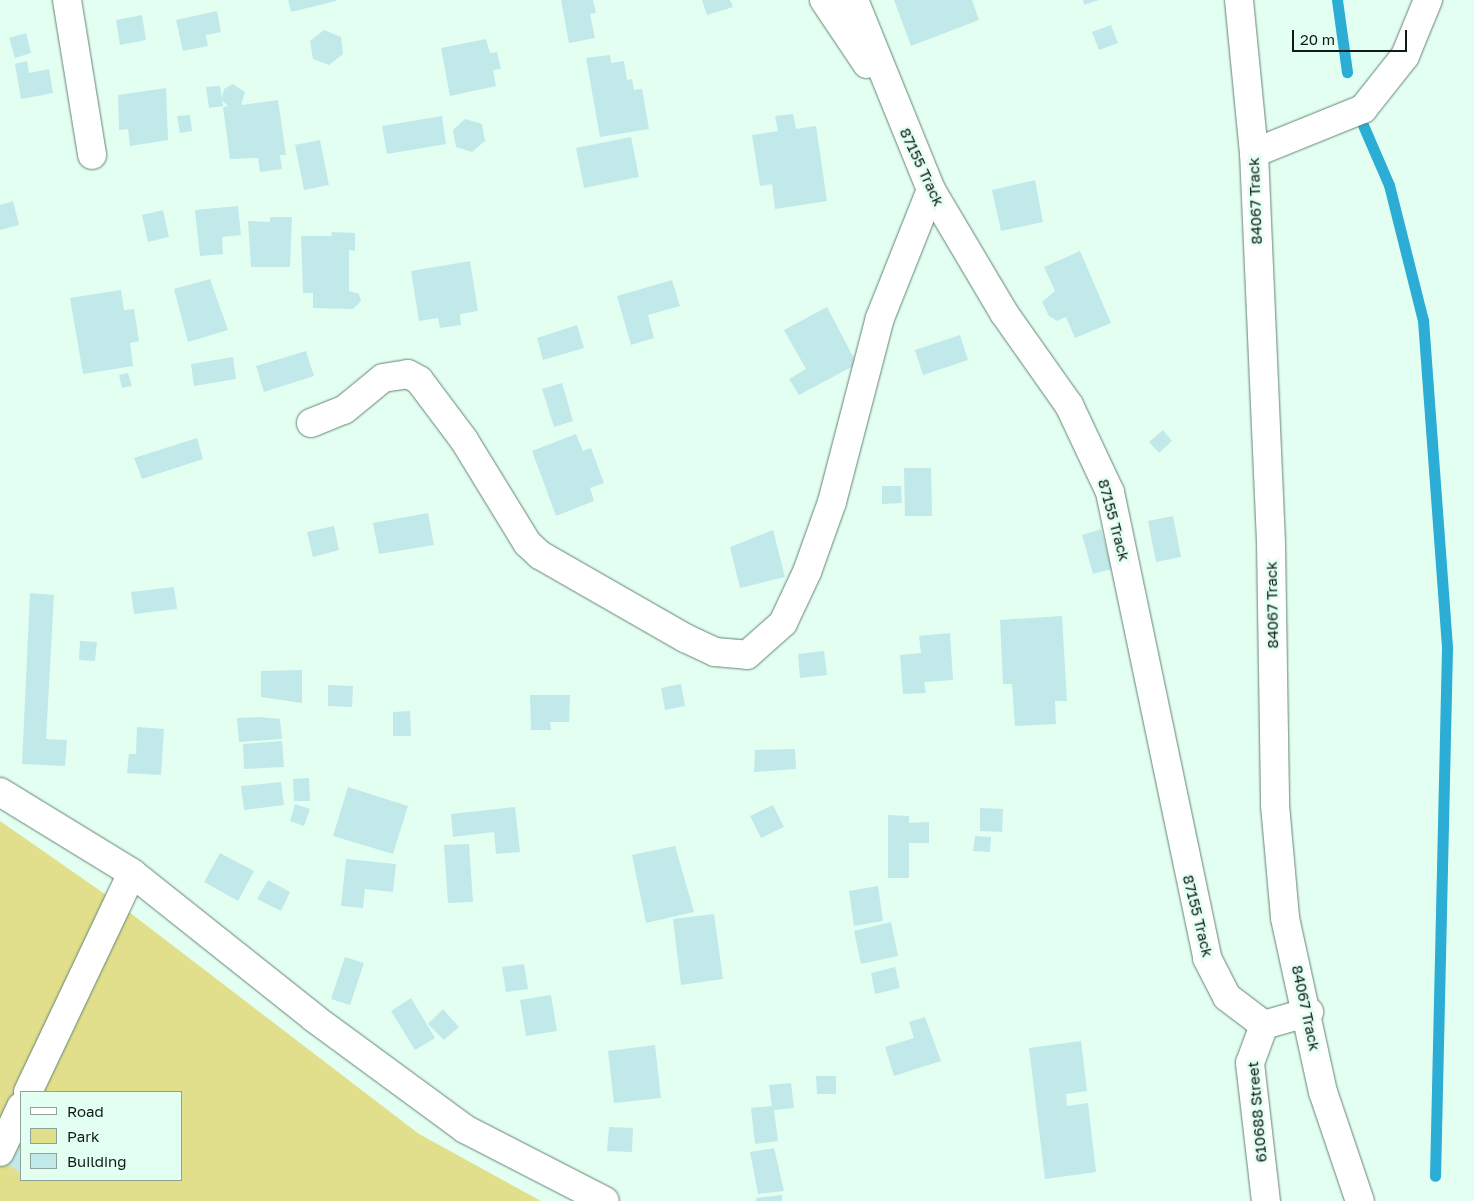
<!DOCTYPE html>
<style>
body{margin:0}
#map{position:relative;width:1474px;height:1201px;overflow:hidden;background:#e3fff2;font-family:"Golos Text",sans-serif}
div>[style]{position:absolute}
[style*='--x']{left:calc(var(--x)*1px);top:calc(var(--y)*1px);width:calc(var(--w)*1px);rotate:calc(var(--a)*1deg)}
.green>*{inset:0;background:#e1de8c}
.stream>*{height:11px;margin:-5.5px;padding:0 5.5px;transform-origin:5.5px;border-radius:5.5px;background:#2cadd6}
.building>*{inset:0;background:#c1e9e9}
.roads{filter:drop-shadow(0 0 1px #648476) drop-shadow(0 0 1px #648476)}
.street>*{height:28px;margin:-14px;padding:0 14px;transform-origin:14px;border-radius:14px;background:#fff}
span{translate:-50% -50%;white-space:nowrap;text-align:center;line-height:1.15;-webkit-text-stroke:5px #e3fff2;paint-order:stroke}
.street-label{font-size:15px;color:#0f1b16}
.legend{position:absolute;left:20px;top:1091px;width:162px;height:90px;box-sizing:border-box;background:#e3fff2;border:1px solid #8ea49a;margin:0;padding:6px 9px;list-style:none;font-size:15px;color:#0f1b16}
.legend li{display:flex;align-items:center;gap:10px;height:25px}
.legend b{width:25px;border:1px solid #8ea49a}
.scale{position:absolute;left:1292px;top:30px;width:115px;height:22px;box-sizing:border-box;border:2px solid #0f1b16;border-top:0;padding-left:6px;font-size:15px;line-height:18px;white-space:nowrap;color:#0f1b16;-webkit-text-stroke:4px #e3fff2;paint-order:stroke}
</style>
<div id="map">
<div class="green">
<div style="clip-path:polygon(evenodd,0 821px,112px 899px,419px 1134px,541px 1201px,0 1201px,0 821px,21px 1092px,181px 1092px,181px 1180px,21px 1180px,21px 1092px)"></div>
</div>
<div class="stream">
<div style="--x:1337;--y:0;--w:73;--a:82.1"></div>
<div style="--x:1363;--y:125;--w:65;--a:66.6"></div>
<div style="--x:1389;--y:185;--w:139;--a:75.9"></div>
<div style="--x:1423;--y:320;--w:329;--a:85.8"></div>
<div style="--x:1447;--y:648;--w:528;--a:91.3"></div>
</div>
<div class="building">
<div style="clip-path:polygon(288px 0,336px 0,336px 1px,291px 12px)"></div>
<div style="clip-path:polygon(561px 0,593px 0,596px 13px,590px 14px,595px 38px,569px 43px)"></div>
<div style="clip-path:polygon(702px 0,730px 0,733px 7px,707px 15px)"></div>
<div style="clip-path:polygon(894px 0,972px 0,979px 20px,911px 46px)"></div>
<div style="clip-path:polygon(1083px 0,1099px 0,1084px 5px)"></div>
<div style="clip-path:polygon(217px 11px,221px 32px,206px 35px,208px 46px,183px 51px,176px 20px)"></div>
<div style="clip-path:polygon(142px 15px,146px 40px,120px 45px,116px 20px)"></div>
<div style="clip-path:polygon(1111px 25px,1118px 43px,1099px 50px,1092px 32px)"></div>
<div style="clip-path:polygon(324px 30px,341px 37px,343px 54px,329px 65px,313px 59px,310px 41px)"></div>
<div style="clip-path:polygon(26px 33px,31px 53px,15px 58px,9px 38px)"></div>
<div style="clip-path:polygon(486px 39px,490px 53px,497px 52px,501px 69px,493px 70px,496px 86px,450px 96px,441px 48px)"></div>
<div style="clip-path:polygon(610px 55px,611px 63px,624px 61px,627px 80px,632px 79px,634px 90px,642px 89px,649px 129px,600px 137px,586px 58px)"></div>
<div style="clip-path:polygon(27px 61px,29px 73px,49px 69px,53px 93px,21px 99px,15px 64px)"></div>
<div style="clip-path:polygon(233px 84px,245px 92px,241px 105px,278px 100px,286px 155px,280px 155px,282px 169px,260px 172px,258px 158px,230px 159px,223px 107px,228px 106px,222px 100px,223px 106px,209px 108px,206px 87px,220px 86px,222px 98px,224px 89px)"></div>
<div style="clip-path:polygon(166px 88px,168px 140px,130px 146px,128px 129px,119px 130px,118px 95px)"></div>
<div style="clip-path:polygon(793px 114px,796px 129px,816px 126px,827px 201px,775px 209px,772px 184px,760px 186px,752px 135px,778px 131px,775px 116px)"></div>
<div style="clip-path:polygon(190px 115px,192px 131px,180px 133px,177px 116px)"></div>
<div style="clip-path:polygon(442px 116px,446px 144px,387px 154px,382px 126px)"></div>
<div style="clip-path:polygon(465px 119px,482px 124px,485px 141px,472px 152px,456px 147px,453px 130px)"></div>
<div style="clip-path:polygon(631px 137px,639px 177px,584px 188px,576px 148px)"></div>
<div style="clip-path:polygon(320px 140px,329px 185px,304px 190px,295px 145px)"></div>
<div style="clip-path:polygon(1035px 180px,1043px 222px,1001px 231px,992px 190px)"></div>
<div style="clip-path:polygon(13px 201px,19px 225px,0 230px,0 205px)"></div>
<div style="clip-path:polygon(238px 206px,241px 235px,222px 237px,223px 254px,200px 256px,195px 210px)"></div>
<div style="clip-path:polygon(163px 210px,169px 237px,148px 242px,142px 215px)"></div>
<div style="clip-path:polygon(270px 217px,292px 217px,290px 267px,251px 267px,248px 221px,270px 222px)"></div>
<div style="clip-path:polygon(331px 232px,355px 233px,355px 251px,349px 250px,349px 291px,359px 294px,361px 301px,353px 309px,313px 308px,313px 293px,303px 293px,301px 236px,332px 236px)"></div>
<div style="clip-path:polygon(1080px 251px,1111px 323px,1075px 338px,1066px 317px,1057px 321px,1049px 316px,1042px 302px,1055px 291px,1044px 267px)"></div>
<div style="clip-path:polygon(470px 261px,478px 311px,460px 314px,461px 325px,440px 328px,438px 318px,419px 321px,411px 271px)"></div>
<div style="clip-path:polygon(210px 279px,228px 330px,188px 342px,174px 289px)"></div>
<div style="clip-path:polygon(672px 280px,680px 306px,648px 315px,654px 338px,631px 345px,617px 296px)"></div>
<div style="clip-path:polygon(121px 290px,124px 310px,134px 309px,139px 341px,130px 343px,133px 366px,83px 374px,70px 298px)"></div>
<div style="clip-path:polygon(827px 307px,857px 364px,799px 395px,789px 379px,806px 369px,784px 330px)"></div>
<div style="clip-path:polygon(577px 325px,584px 348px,543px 360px,537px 338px)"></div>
<div style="clip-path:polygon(960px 335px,968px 360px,923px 375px,915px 350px)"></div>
<div style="clip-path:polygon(306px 351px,314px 376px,264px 392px,256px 366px)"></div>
<div style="clip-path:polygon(233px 357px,236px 379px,194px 386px,191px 364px)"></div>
<div style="clip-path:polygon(128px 373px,132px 386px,122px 388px,119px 375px)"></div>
<div style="clip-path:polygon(562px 383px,573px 421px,554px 427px,542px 389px)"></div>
<div style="clip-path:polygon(1163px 430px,1172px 441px,1159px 453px,1149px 442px)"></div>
<div style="clip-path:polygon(576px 434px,583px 451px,591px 448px,604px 483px,590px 488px,594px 501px,556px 516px,532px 451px)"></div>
<div style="clip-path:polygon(197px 438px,203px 459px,142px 479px,134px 458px)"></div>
<div style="clip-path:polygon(904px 468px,931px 468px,932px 516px,905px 516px)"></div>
<div style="clip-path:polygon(882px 486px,901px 486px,902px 503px,882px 504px)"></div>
<div style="clip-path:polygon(428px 513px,434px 545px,379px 554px,373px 523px)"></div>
<div style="clip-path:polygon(1173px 516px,1181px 557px,1156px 562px,1148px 521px)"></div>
<div style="clip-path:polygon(334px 526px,339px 550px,313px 557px,307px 532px)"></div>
<div style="clip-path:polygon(1101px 529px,1112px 569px,1093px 574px,1082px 535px)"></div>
<div style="clip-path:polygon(773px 530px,785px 577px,740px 588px,730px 547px)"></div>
<div style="clip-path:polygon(174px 587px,177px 609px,134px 614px,131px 592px)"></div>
<div style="clip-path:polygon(30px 593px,54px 595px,46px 739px,67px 740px,65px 766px,22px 764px)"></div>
<div style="clip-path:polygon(1062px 616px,1067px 701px,1055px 701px,1056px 724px,1015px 726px,1012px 684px,1003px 684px,1000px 620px)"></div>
<div style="clip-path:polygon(950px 633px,953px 680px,924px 682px,926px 693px,903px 694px,900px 655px,921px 653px,919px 636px)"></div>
<div style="clip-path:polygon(80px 641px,97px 642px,95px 661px,79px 660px)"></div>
<div style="clip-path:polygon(824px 651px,827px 675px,800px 678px,798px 654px)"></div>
<div style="clip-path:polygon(302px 670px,302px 703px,261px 697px,261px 671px)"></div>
<div style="clip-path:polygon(681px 684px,685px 706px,665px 710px,661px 688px)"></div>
<div style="clip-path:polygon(328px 685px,353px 686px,352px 707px,328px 706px)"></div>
<div style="clip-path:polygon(530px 695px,570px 695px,569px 722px,550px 722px,551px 730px,531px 730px)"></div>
<div style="clip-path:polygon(410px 711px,411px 736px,393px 736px,393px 712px)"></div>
<div style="clip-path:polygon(259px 717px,280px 719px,282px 739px,239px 742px,237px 718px)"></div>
<div style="clip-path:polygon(137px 727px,164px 729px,161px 775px,127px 773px,129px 754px,136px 754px)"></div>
<div style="clip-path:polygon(282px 741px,284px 767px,244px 769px,243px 744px)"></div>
<div style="clip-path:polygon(795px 749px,796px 769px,754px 772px,755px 750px)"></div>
<div style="clip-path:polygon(309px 778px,310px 801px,294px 801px,293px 779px)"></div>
<div style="clip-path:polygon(281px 782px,284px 805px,244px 810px,241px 786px)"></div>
<div style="clip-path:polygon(348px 787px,408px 806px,393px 854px,333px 836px)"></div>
<div style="clip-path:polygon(295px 804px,310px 809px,304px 826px,290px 821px)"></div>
<div style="clip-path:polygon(773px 805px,784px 827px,761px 838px,750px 816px)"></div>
<div style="clip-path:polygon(515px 807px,520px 852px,496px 854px,494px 832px,453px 837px,451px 814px)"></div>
<div style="clip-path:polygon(980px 808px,1003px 809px,1002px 832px,980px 831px)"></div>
<div style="clip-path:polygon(888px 815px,909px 816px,909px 823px,929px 822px,929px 843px,909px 843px,909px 878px,888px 878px)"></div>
<div style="clip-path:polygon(975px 836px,991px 837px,990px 852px,973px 851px)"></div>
<div style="clip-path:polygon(469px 844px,473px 902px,448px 903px,444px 845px)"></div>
<div style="clip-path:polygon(675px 846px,694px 912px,646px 923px,632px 855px)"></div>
<div style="clip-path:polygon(220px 853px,254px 871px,238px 901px,204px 882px)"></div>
<div style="clip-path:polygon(346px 859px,396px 864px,393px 892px,365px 889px,363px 908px,341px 906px)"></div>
<div style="clip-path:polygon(268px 880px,290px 892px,281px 911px,257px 899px)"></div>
<div style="clip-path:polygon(878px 886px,883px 921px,854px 926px,849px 891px)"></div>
<div style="clip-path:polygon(714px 914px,723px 979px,681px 985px,673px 919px)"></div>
<div style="clip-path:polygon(891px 922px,898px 956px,861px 964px,854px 931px)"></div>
<div style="clip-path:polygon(345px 957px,364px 963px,350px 1005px,331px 999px)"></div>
<div style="clip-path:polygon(524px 964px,528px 989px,506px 992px,502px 967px)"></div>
<div style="clip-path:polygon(895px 967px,900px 988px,875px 994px,871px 973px)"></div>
<div style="clip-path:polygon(551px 995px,557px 1031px,526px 1036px,520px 1000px)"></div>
<div style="clip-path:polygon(411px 998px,435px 1038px,415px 1050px,391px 1011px)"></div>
<div style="clip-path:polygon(443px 1009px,459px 1027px,444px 1040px,428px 1024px)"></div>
<div style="clip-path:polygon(925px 1017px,941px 1061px,894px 1076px,885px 1047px,914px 1038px,909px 1022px)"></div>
<div style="clip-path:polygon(1081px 1041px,1087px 1091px,1066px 1094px,1067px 1106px,1088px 1103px,1096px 1172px,1045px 1179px,1029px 1048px)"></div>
<div style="clip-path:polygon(655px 1045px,661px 1098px,614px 1103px,608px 1051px)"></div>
<div style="clip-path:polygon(816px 1076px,836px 1076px,836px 1094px,817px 1094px)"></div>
<div style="clip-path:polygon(791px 1083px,794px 1108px,774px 1110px,778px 1141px,755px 1144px,751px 1108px,772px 1106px,769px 1085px)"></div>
<div style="clip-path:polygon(609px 1127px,633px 1128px,632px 1152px,607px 1151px)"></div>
<div style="clip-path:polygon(774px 1148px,784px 1191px,758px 1194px,750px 1152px)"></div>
<div style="clip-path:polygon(18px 1149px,21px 1151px,21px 1173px,7px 1164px)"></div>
<div style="clip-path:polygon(782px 1195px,782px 1201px,756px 1201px,756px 1198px)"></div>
</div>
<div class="roads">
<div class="street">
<div style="--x:67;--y:0;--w:157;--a:80.8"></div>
<div style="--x:824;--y:0;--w:77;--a:56.1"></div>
<div style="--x:854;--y:0;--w:205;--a:67.9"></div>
<div style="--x:931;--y:190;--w:143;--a:59.3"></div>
<div style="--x:1004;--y:313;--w:113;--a:54.8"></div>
<div style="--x:1069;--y:405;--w:96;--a:64.8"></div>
<div style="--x:1110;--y:492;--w:476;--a:78.2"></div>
<div style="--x:1207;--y:958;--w:44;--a:62.9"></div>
<div style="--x:1227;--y:997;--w:46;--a:37.1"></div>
<div style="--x:1264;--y:1025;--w:47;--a:-16.1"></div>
<div style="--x:1239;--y:0;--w:154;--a:84.4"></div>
<div style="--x:1254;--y:153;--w:390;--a:87.5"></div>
<div style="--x:1271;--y:543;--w:262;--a:89.1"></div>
<div style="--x:1275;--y:805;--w:113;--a:84.9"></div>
<div style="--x:1285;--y:918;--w:178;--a:77.7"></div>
<div style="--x:1323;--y:1092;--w:115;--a:71.3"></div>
<div style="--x:1254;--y:153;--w:118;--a:-22"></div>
<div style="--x:1363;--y:109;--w:68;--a:-51.6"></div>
<div style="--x:1405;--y:56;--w:61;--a:-67.7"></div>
<div style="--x:311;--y:423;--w:35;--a:-22"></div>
<div style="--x:344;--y:410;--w:50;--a:-39.4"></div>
<div style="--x:383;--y:378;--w:25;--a:-9"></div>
<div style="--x:408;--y:374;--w:13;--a:29"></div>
<div style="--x:419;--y:380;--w:75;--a:53.1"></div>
<div style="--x:464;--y:440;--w:121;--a:58.5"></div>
<div style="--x:527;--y:543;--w:18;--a:43"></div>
<div style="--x:540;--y:555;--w:167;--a:29.8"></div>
<div style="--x:685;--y:638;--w:33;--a:25"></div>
<div style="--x:715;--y:652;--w:32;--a:5"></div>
<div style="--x:747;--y:655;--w:48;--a:-41.6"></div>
<div style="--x:783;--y:623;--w:56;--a:-64.8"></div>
<div style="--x:807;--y:572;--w:74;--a:-70.3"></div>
<div style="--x:832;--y:502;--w:190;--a:-75.4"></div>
<div style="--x:880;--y:318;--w:138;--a:-68.3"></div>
<div style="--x:0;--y:792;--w:155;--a:31.5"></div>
<div style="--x:132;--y:873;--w:233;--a:38.5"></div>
<div style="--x:314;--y:1018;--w:187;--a:36.3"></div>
<div style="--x:465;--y:1129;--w:157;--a:27.2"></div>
<div style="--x:1264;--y:1025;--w:40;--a:110.2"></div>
<div style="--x:1250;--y:1063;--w:139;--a:83.4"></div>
<div style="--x:28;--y:1092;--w:242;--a:-64.6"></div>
<div style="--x:0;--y:1152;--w:50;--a:-65"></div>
</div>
</div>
<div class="street-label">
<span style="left:922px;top:167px;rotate:65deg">87155 Track</span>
<span style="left:1255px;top:201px;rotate:-92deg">84067 Track</span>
<span style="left:1114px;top:520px;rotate:75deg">87155 Track</span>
<span style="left:1272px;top:605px;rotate:-91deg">84067 Track</span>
<span style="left:1198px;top:916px;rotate:76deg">87155 Track</span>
<span style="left:1306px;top:1008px;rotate:78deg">84067 Track</span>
<span style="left:1257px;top:1112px;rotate:-95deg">610688 Street</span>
</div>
<ul class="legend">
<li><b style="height:6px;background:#fff"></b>Road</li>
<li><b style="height:14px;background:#e1de8c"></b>Park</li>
<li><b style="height:14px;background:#c1e9e9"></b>Building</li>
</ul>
<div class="scale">20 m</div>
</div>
